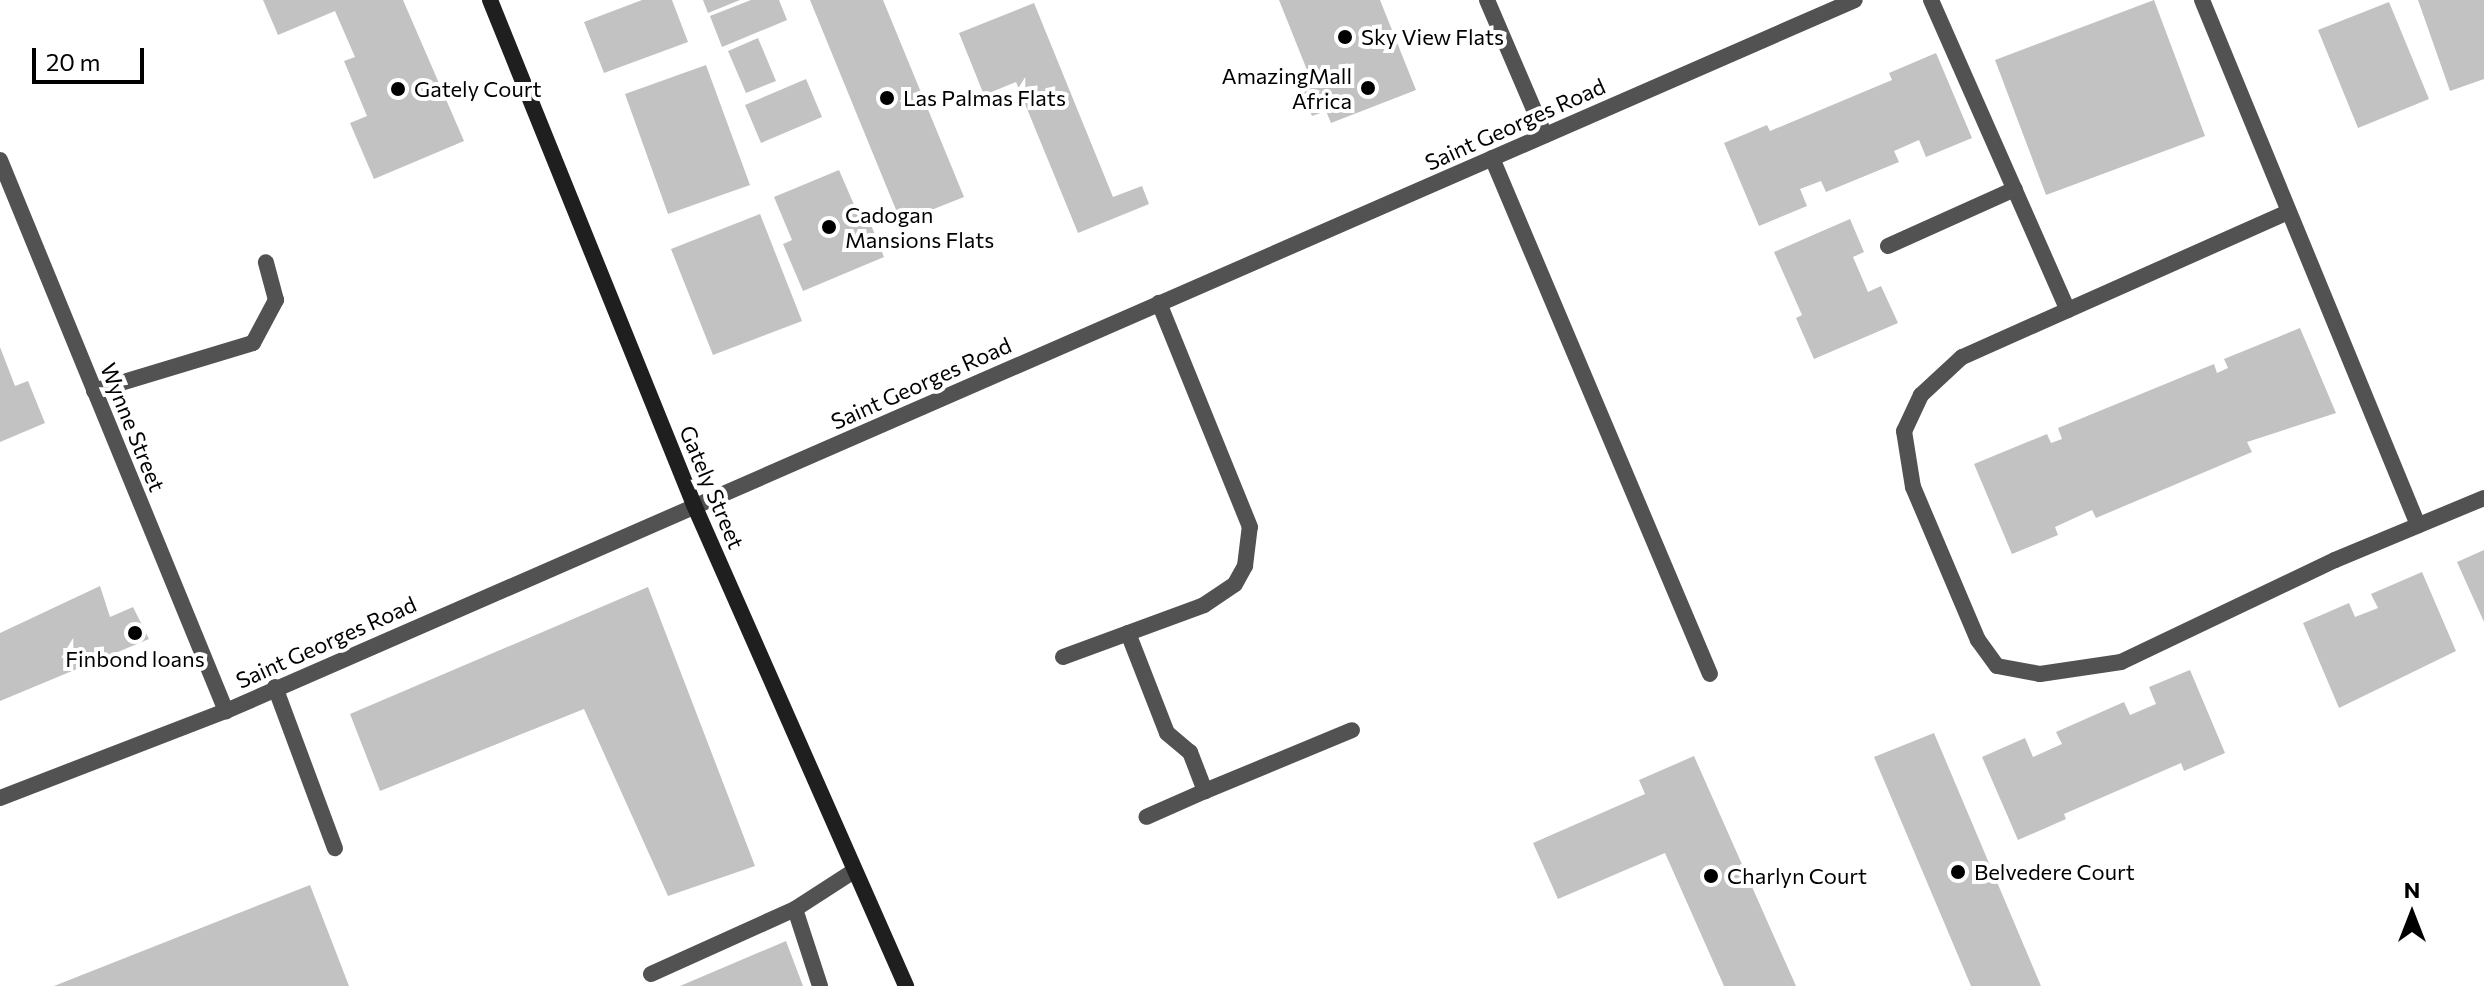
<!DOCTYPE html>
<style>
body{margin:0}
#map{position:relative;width:2484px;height:986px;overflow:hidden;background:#fff;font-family:Commissioner,sans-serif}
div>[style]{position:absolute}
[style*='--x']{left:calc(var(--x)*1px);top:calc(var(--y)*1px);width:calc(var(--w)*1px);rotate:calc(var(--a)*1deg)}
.building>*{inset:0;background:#c2c2c2}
.lane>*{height:16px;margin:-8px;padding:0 8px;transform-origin:8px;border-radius:8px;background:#525252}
.street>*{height:16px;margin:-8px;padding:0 8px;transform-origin:8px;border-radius:8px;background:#525252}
.secondary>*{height:16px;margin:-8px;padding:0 8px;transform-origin:8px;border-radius:8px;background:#1f1f1f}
.dots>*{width:22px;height:22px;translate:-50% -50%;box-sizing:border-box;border:4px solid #fff;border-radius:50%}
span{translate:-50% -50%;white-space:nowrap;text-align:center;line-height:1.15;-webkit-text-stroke:8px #fff;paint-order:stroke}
.poi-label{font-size:22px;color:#000}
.left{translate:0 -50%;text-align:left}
.right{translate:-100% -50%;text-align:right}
.street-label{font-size:22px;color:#000}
.north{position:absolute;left:2372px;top:874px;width:80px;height:80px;-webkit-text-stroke:6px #fff;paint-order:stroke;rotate:0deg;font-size:22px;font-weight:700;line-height:32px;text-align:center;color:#000}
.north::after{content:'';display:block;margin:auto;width:28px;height:36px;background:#000;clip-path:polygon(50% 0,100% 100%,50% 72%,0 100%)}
.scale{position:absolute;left:32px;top:48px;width:112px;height:36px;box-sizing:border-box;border:4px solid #000;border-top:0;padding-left:10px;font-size:24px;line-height:28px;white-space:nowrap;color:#000;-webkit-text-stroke:6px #fff;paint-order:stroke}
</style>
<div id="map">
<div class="building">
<div style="clip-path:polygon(263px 0,403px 0,464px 141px,374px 179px,350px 123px,367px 116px,344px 61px,355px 57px,335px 11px,278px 35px)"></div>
<div style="clip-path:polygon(642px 0,672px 0,688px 42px,604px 73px,584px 22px)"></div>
<div style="clip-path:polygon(703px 0,740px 0,708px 13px)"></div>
<div style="clip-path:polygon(751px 0,779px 0,787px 20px,722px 47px,710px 16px)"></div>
<div style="clip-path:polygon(810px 0,883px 0,964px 197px,901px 222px)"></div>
<div style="clip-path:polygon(1279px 0,1380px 0,1416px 90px,1331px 123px,1326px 111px,1312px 116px,1297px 80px,1309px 75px)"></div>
<div style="clip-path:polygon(2154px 0,2205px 136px,2046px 195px,1995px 60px)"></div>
<div style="clip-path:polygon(2418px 0,2484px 0,2484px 79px,2450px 91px)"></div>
<div style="clip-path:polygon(2389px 2px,2429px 99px,2358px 128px,2318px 30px)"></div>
<div style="clip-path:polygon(1034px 3px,1113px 197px,1142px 186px,1149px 204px,1078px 233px,1016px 82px,984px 95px,959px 33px)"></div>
<div style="clip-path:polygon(758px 38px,776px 81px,746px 93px,728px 51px)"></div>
<div style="clip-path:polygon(1936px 53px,1972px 138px,1926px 157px,1919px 140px,1894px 151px,1899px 162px,1826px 192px,1821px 181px,1800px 189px,1807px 206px,1759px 226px,1724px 143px,1767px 125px,1770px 131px,1892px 80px,1889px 73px)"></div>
<div style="clip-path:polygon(706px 65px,750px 185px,668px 214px,625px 94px)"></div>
<div style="clip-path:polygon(806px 79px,822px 117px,761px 143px,745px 105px)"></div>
<div style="clip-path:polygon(839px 170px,858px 214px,865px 210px,884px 257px,803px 291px,783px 244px,792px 240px,774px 197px)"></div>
<div style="clip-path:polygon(760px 214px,802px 321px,713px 355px,671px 249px)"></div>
<div style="clip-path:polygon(1850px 219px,1864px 252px,1853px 257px,1868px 292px,1881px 286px,1898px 323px,1814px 359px,1796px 318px,1802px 315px,1774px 252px)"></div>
<div style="clip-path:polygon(2300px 328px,2336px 413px,2247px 442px,2252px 452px,2096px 518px,2092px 510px,2055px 527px,2058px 535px,2012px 554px,1974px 464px,2047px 434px,2051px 443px,2062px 439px,2058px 428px,2214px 364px,2217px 373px,2228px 368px,2224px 359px)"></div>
<div style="clip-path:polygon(0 347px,15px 386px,28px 381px,45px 423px,0 442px)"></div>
<div style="clip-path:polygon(2484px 550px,2484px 622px,2457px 562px)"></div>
<div style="clip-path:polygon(2422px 572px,2456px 651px,2339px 708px,2303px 623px,2349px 603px,2355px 617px,2378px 608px,2371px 594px)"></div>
<div style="clip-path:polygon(100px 586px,110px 617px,133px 607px,149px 639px,0 701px,0 633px)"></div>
<div style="clip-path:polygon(648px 587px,755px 866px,668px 896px,584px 709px,380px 791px,350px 714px)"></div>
<div style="clip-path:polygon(2190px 670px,2225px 753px,2184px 771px,2181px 763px,2064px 814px,2066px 819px,2018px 840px,1982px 757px,2025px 738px,2033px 757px,2062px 744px,2056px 732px,2124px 702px,2130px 715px,2156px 704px,2149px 687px)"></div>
<div style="clip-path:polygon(1934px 733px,2041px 986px,1971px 986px,1874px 757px)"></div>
<div style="clip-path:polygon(1694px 756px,1796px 986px,1724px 986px,1665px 853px,1558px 899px,1533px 843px,1645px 794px,1639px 780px)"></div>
<div style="clip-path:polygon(310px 885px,349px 986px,54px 986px)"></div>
<div style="clip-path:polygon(786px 941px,803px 986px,680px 986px)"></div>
</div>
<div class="lane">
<div style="--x:1487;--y:0;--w:147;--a:66.8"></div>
<div style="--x:1931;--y:0;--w:339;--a:66.2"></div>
<div style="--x:2202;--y:0;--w:568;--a:67.64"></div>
<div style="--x:1492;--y:158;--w:560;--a:67.1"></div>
<div style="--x:2288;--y:212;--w:357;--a:156"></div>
<div style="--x:1962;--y:357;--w:56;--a:137.2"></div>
<div style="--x:1921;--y:395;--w:40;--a:115"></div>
<div style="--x:1904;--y:431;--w:57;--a:80.9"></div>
<div style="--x:1913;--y:487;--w:166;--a:67"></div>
<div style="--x:1978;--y:640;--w:32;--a:54"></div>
<div style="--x:1997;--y:666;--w:44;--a:10.5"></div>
<div style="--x:2040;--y:674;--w:82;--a:-8.4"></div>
<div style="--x:2121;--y:662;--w:237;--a:-25.5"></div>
<div style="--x:2335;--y:560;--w:161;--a:-22.6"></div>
<div style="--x:1888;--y:246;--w:139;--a:-24.2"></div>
<div style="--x:94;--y:391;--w:166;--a:-16.8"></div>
<div style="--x:253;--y:343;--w:49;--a:-61.9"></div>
<div style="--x:276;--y:300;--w:39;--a:-105"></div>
<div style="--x:1128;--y:633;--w:107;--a:68.7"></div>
<div style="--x:1167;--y:733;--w:30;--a:40"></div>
<div style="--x:1190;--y:752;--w:42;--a:69"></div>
<div style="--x:1205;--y:791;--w:64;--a:156.2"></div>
<div style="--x:1063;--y:657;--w:150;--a:-20.2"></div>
<div style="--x:1204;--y:605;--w:37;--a:-34"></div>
<div style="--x:1235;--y:584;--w:21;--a:-61"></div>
<div style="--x:1245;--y:566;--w:39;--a:-83"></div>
<div style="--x:1250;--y:527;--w:242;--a:-112.1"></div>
<div style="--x:275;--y:687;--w:172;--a:69.6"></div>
<div style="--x:1205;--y:791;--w:159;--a:-22.5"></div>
<div style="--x:795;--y:909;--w:81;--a:72"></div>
<div style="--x:651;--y:974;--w:158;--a:-24.3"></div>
<div style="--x:795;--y:909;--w:70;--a:-32.8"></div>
</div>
<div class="street">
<div style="--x:0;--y:160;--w:596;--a:67.7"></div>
<div style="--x:0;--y:798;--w:242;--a:-21.1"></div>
<div style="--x:226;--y:711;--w:1777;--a:-23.58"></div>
</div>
<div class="secondary">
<div style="--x:490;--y:0;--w:545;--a:68"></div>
<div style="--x:694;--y:505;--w:526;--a:66.21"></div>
</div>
<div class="dots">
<div style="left:1345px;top:37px;background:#000"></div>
<div style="left:1368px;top:88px;background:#000"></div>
<div style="left:398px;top:89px;background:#000"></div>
<div style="left:887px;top:98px;background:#000"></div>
<div style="left:829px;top:227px;background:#000"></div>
<div style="left:135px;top:633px;background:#000"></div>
<div style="left:1958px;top:872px;background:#000"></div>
<div style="left:1711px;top:876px;background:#000"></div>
</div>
<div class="poi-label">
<span class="left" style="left:1361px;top:37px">Sky View Flats</span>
<span class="right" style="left:1352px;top:88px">AmazingMall<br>Africa</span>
<span class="left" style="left:414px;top:89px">Gately Court</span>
<span class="left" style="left:903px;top:98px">Las Palmas Flats</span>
<span class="left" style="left:845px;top:227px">Cadogan<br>Mansions Flats</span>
<span style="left:135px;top:659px">Finbond loans</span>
<span class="left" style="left:1974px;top:872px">Belvedere Court</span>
<span class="left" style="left:1727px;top:876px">Charlyn Court</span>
</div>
<div class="street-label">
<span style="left:1515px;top:124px;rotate:-24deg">Saint Georges Road</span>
<span style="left:921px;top:383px;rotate:-24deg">Saint Georges Road</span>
<span style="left:133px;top:427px;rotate:68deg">Wynne Street</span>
<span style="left:712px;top:487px;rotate:67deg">Gately Street</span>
<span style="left:326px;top:642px;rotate:-24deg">Saint Georges Road</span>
</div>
<div class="north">N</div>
<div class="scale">20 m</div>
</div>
